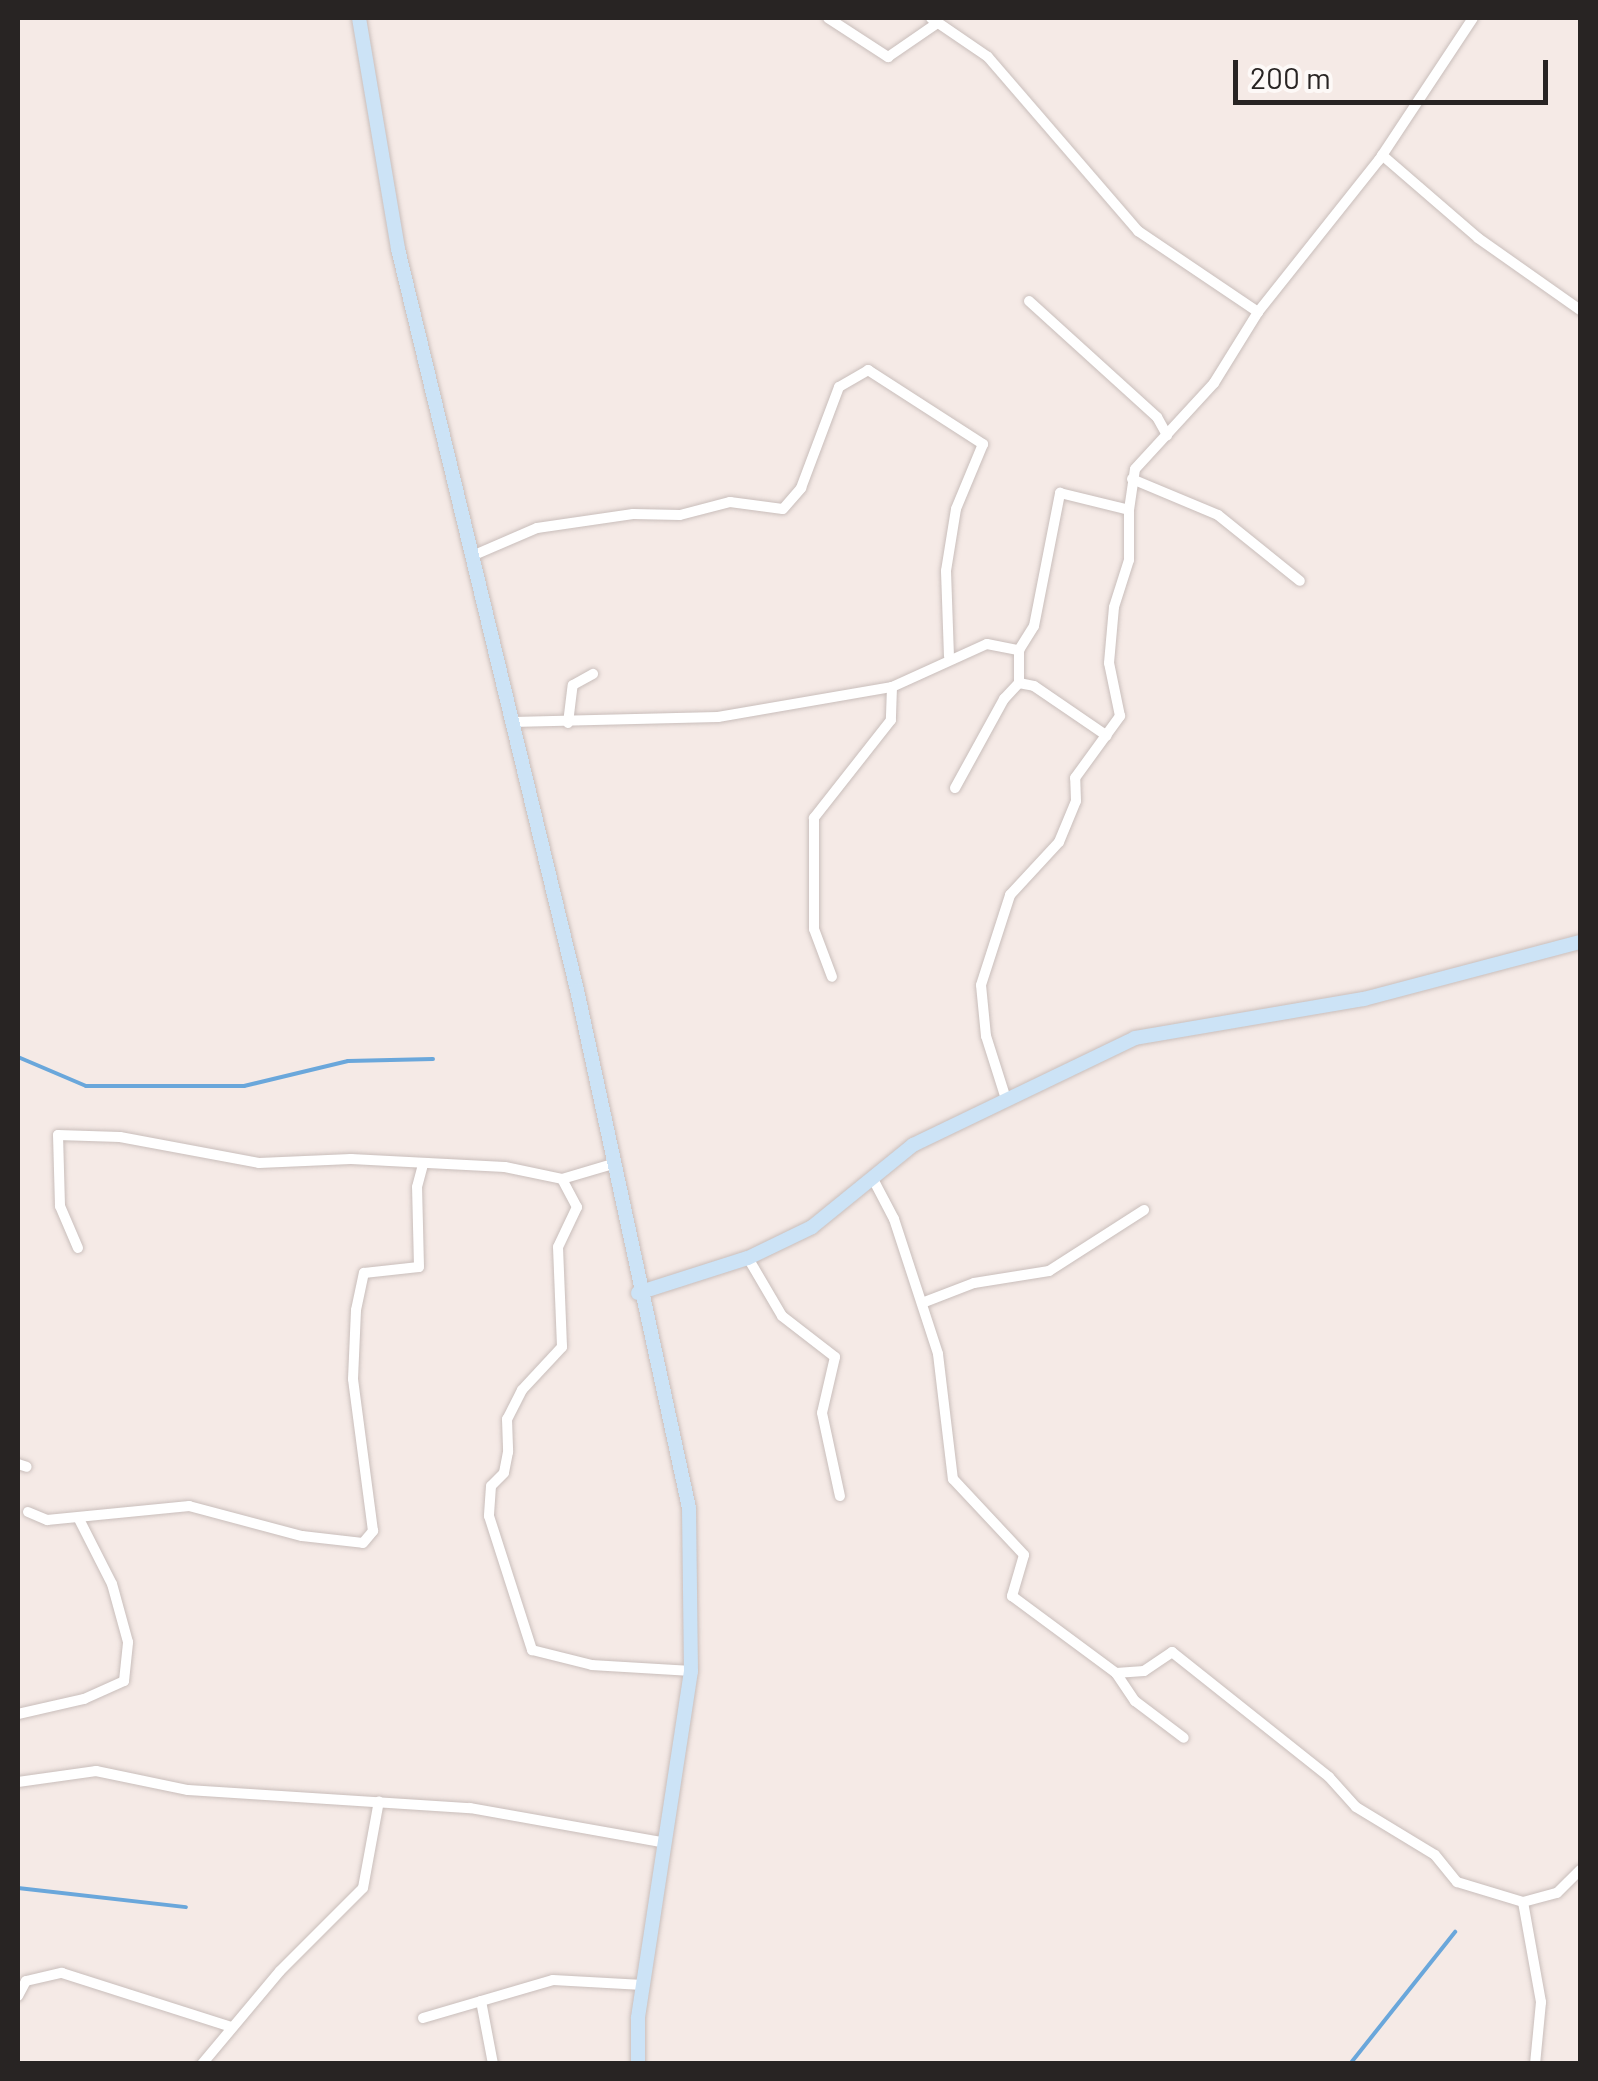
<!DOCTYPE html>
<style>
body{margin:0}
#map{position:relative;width:1598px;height:2081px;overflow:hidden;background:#f5eae6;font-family:Barlow,sans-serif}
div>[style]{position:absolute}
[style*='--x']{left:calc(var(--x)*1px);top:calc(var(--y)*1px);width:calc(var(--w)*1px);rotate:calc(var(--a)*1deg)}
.stream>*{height:4px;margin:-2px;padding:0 2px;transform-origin:2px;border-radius:2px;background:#6aa7db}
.roads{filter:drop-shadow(0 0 2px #c9bebb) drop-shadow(0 0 2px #c9bebb)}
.street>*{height:10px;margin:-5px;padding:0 5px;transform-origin:5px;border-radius:5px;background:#fff}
.secondary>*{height:14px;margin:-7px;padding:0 7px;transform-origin:7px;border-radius:7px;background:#cce3f6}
span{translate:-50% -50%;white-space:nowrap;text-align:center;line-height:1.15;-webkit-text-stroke:8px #fdf9f7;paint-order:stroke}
.frame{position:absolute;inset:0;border:20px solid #282423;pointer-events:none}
.scale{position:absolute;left:1233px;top:60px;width:315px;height:45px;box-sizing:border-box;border:5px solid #282423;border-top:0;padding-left:12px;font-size:30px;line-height:35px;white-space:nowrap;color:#282423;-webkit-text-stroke:8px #fdf9f7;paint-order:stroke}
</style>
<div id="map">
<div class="stream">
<div style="--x:18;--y:1057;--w:74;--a:23.1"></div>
<div style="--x:86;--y:1086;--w:158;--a:0"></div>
<div style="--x:244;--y:1086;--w:107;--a:-13.5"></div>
<div style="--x:348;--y:1061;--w:85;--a:-1.3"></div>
<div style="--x:18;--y:1888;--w:169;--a:6.5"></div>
<div style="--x:1350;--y:2064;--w:169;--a:-51.5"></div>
</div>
<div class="roads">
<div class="street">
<div style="--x:828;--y:18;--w:72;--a:33"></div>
<div style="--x:888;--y:57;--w:58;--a:-34.5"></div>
<div style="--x:931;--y:18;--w:69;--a:34.4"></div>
<div style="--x:988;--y:57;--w:230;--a:49.2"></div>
<div style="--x:1138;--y:231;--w:145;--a:34"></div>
<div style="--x:1258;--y:312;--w:194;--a:-51.5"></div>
<div style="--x:1379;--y:160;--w:170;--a:-56.5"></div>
<div style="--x:1382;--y:155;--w:127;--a:40.8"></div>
<div style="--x:1478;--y:238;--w:125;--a:35.2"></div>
<div style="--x:1029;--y:301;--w:173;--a:42.2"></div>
<div style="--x:1157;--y:417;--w:21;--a:61"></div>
<div style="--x:1132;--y:479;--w:93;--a:22.7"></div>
<div style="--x:1218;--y:515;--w:105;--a:38.8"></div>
<div style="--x:472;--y:556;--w:71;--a:-23.3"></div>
<div style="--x:537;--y:528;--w:97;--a:-8.3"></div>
<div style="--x:633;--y:514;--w:47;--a:1.2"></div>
<div style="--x:680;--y:515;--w:52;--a:-14.6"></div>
<div style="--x:730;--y:502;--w:53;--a:7.5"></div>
<div style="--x:783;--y:509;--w:28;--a:-49"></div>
<div style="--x:801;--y:488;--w:108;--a:-69.4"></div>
<div style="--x:839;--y:387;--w:34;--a:-30"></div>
<div style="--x:868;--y:370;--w:137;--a:32.8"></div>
<div style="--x:983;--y:444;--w:70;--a:112.6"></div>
<div style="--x:956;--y:509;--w:63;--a:99.2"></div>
<div style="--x:946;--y:571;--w:85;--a:88"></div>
<div style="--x:1019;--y:683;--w:33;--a:-90"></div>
<div style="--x:892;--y:687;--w:104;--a:-24.4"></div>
<div style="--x:987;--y:644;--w:33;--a:11"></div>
<div style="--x:1019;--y:650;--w:28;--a:-58"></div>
<div style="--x:1034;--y:626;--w:136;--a:-78.9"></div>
<div style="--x:1060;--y:493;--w:71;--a:13.8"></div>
<div style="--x:1129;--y:510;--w:41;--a:-81.7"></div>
<div style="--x:1135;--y:469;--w:117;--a:-47.4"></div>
<div style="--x:1214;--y:383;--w:84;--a:-58.2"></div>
<div style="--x:512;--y:722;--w:206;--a:-1.4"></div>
<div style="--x:718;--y:717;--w:177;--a:-9.8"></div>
<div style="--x:892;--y:687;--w:33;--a:92"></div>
<div style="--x:891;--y:720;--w:125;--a:128.2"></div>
<div style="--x:814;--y:818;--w:111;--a:90"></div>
<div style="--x:814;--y:929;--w:51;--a:69.4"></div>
<div style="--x:568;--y:723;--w:38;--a:-83"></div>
<div style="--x:573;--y:685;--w:23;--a:-29"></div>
<div style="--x:955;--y:788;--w:102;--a:-61.2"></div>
<div style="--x:1004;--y:699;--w:22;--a:-47"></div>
<div style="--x:1019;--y:683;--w:15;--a:11"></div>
<div style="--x:1034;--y:686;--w:88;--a:34.4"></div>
<div style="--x:1006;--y:1099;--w:66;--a:-107.6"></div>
<div style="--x:986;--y:1036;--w:51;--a:-95.6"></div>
<div style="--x:981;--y:985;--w:95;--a:-72.1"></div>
<div style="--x:1010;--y:895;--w:72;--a:-47.2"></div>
<div style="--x:1059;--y:842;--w:44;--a:-67.5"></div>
<div style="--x:1076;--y:801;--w:23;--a:-92"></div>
<div style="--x:1075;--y:778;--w:77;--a:-54"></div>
<div style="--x:1120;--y:716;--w:54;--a:-101.7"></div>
<div style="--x:1109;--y:663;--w:56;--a:-84.9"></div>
<div style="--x:1114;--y:607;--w:49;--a:-72.3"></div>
<div style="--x:1129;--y:560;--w:50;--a:-90"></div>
<div style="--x:562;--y:1179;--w:32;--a:62"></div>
<div style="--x:577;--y:1207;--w:44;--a:115.4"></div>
<div style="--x:558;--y:1247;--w:100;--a:87.7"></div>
<div style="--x:562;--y:1347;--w:59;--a:132.9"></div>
<div style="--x:522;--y:1390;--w:33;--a:117"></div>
<div style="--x:507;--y:1419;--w:33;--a:88"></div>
<div style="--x:508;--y:1452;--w:21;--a:101"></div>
<div style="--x:504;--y:1473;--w:18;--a:135"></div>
<div style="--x:491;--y:1486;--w:30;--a:94"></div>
<div style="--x:489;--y:1516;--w:141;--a:72.2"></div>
<div style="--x:532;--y:1650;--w:62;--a:14"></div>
<div style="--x:592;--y:1665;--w:99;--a:3.5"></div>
<div style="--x:873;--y:1179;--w:45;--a:62.3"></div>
<div style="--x:894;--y:1219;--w:142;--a:71.9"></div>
<div style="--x:938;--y:1354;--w:126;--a:83.2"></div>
<div style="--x:953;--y:1479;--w:104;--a:46.9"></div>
<div style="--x:1024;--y:1555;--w:43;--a:106.3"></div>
<div style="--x:1012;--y:1596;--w:129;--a:36.5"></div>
<div style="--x:1116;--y:1673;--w:28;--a:-4"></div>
<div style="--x:1144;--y:1671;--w:34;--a:-34"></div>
<div style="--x:1172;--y:1652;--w:201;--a:38.5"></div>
<div style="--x:1329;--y:1777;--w:40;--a:48"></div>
<div style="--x:1356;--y:1807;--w:92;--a:31.3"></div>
<div style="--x:1435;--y:1855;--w:35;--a:51"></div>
<div style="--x:1457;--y:1882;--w:69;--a:16.9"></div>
<div style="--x:1523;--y:1902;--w:102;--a:79.8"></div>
<div style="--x:1541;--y:2002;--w:62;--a:95.5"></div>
<div style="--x:78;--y:1248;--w:46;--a:-113.2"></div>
<div style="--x:60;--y:1206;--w:71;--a:-91.6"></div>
<div style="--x:58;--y:1135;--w:62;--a:1.8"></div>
<div style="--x:120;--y:1137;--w:141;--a:10.6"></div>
<div style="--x:259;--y:1163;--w:92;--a:-2.5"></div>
<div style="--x:351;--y:1159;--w:154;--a:3"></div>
<div style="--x:505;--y:1167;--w:58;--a:11.9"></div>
<div style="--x:562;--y:1179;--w:56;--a:-16.5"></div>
<div style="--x:748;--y:1258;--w:67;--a:59.6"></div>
<div style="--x:782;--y:1316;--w:67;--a:37.7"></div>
<div style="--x:835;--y:1357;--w:57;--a:103.1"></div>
<div style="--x:822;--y:1413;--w:85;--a:77.8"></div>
<div style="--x:922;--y:1303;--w:56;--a:-21"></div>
<div style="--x:974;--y:1283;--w:76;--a:-9.1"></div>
<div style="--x:1049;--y:1271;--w:113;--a:-32.7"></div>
<div style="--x:18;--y:1464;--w:9;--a:18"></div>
<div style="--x:28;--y:1512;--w:21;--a:23"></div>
<div style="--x:47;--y:1520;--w:143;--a:-5.6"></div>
<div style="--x:189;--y:1506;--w:117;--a:14.9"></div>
<div style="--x:302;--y:1536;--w:61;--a:6.5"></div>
<div style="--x:363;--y:1543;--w:16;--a:-50"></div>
<div style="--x:373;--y:1531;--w:153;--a:-97.5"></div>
<div style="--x:353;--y:1379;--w:69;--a:-87.5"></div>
<div style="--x:356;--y:1310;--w:38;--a:-78"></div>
<div style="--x:364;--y:1273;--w:55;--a:-6.2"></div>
<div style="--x:419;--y:1267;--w:80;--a:-91.4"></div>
<div style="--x:417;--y:1187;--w:24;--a:-75"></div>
<div style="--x:1116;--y:1673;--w:34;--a:56"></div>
<div style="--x:1135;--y:1701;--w:61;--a:37.1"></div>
<div style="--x:18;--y:1714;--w:68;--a:-12.8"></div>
<div style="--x:84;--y:1699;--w:44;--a:-24.2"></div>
<div style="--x:124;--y:1681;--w:39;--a:-84"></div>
<div style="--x:128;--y:1642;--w:60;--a:-105.4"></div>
<div style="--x:112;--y:1584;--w:73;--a:-116.9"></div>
<div style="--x:18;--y:1782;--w:79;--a:-8"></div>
<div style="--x:96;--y:1771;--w:94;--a:11.7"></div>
<div style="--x:188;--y:1790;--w:283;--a:3.7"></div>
<div style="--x:470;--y:1808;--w:199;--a:10.1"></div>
<div style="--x:1523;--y:1902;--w:35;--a:-15"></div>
<div style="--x:1557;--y:1893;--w:33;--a:-45"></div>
<div style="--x:18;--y:1996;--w:17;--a:-62"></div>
<div style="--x:26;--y:1981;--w:37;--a:-13"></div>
<div style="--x:62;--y:1973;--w:177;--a:17.7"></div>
<div style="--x:481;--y:2001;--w:64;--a:79.2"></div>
<div style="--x:423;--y:2018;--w:135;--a:-16.3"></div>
<div style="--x:553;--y:1980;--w:90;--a:3.2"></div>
<div style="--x:202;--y:2064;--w:121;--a:-50"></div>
<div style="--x:280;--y:1971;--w:117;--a:-45"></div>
<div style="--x:363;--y:1888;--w:88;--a:-79.6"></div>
</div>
<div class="secondary">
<div style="--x:359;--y:18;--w:234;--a:80.4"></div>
<div style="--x:398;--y:249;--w:762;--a:76.42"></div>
<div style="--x:577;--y:990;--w:530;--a:77.8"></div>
<div style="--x:689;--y:1508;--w:163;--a:89.3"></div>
<div style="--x:691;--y:1671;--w:351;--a:98.7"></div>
<div style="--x:638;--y:2018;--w:46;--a:90"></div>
<div style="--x:638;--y:1293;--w:115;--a:-17.7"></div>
<div style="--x:748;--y:1258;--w:71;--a:-25.8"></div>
<div style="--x:812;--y:1227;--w:130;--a:-39.1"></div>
<div style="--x:913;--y:1145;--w:246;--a:-25.7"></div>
<div style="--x:1135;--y:1038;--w:232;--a:-9.7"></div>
<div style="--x:1364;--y:999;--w:223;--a:-14.8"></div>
</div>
</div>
<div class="frame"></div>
<div class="scale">200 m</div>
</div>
